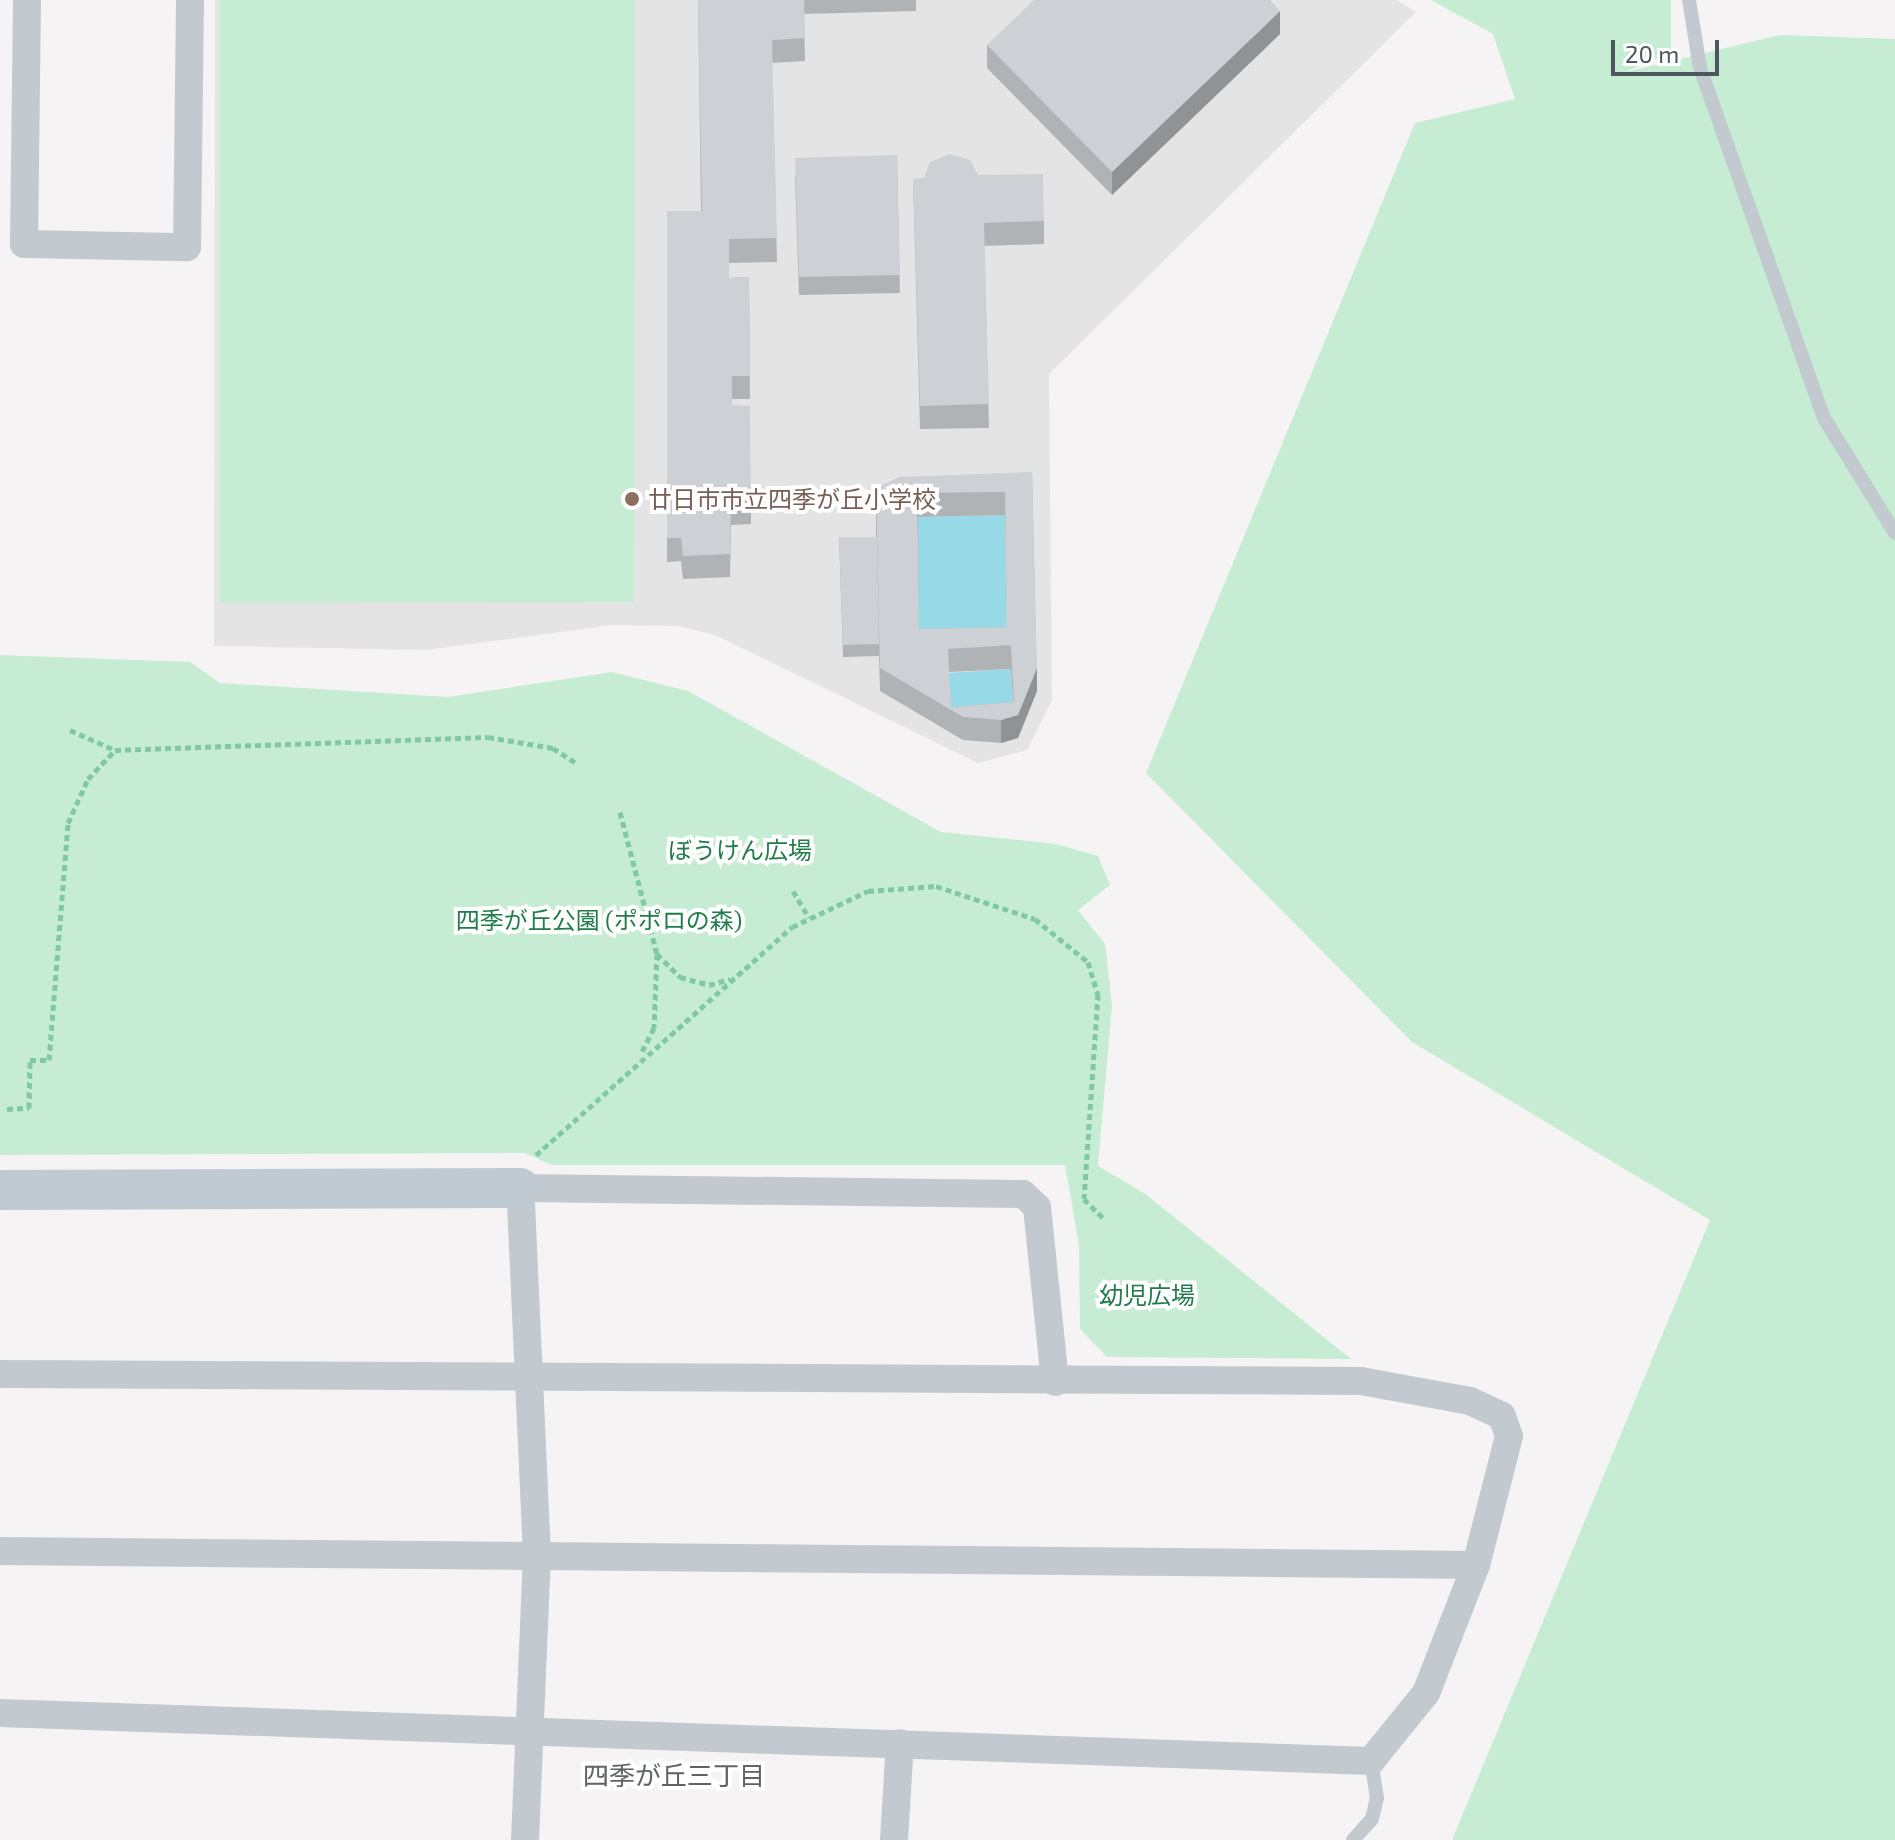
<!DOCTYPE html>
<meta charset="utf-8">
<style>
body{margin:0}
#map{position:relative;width:1895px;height:1840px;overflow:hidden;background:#f5f3f3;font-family:"Exo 2","Noto Sans JP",sans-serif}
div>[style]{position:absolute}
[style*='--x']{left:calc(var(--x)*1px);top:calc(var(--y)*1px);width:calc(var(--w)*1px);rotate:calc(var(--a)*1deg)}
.education>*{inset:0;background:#e5e4e4}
.green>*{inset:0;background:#c6edd3}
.water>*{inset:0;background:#97d9e6}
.path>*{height:5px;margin-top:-2.5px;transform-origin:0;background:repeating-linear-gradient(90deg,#81c9a2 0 6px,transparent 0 10px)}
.lane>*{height:14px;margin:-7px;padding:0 7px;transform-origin:7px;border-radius:7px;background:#c2cad0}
.street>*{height:28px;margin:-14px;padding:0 14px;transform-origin:14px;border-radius:14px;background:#c2cad0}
.secondary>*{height:40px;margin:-20px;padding:0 20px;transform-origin:20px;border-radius:20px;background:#c0cad2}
.wall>*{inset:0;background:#b0b3b6}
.shaded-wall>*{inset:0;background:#909294}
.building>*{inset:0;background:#cdd0d4}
.dots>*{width:22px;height:22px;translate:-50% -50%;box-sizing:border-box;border:4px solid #fff;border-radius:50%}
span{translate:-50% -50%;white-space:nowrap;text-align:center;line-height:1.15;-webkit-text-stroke:8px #fff;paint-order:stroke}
.education-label{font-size:24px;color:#785e54}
.left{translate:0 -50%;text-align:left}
.park-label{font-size:24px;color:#207c4a}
.neighbourhood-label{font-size:26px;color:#5f6367}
.scale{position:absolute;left:1611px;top:40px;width:108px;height:36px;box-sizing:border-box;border:4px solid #4c575f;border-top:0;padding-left:10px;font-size:24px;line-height:28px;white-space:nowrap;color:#4c575f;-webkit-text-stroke:6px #fff;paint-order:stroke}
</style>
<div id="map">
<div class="education">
<div style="clip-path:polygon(215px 0,1397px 0,1416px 12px,1049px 374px,1052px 700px,1027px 750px,978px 763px,715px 635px,679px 626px,613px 625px,426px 650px,214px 646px)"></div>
</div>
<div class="green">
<div style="clip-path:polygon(220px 0,635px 0,634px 602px,220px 603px)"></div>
<div style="clip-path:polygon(1431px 0,1671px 0,1671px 52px,1626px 72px,1780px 35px,1895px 39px,1895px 1840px,1452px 1840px,1710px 1220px,1412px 1042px,1146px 773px,1415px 123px,1515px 99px,1493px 34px)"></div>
<div style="clip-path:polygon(0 655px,190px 662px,220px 683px,448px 697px,612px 672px,688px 691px,941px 832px,1056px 844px,1098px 856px,1110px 885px,1078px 910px,1105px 944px,1112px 1005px,1098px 1166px,1144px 1193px,1351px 1359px,1107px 1357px,1080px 1329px,1079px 1245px,1065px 1165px,552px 1165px,524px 1153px,0 1155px)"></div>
</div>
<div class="water">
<div style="clip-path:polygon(1005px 515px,1007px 650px,919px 652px,917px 517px)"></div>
<div style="clip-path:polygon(1011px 669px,1014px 725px,951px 730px,948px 673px)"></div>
</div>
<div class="path">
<div style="--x:70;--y:730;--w:49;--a:24"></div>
<div style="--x:115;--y:750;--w:373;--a:-2"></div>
<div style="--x:488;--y:737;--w:66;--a:9.6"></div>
<div style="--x:553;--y:748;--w:30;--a:33"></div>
<div style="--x:620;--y:812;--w:147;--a:75.4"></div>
<div style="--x:657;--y:954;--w:74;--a:92.3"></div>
<div style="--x:654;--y:1028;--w:30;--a:117"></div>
<div style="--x:793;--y:891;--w:31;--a:59"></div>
<div style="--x:657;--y:954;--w:33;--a:45"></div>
<div style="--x:680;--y:977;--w:30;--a:15"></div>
<div style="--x:709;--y:985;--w:22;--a:-16"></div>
<div style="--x:7;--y:1109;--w:22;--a:-3"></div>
<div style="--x:29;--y:1108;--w:48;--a:-88.8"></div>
<div style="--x:30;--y:1060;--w:19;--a:0"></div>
<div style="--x:49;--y:1060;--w:238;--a:-85.4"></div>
<div style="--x:68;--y:823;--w:48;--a:-65.6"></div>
<div style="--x:88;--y:779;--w:40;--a:-47"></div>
<div style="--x:536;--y:1155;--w:343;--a:-41.7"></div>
<div style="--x:792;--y:927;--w:84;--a:-25.3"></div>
<div style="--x:868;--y:891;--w:68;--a:-4.2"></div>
<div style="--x:936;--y:886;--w:104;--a:18.4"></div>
<div style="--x:1035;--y:919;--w:68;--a:39.1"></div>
<div style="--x:1088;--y:962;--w:34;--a:73"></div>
<div style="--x:1098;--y:994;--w:205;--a:93.9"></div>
<div style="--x:1084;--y:1199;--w:27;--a:45"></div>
</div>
<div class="lane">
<div style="--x:1689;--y:0;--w:69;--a:80.8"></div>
<div style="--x:1700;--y:68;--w:371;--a:70.5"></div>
<div style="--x:1824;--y:418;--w:135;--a:58.3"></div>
<div style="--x:1353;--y:1840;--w:28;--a:-48"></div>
<div style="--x:1372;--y:1819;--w:22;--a:-77"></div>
<div style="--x:1377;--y:1798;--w:37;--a:-99"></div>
</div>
<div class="street">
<div style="--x:27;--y:0;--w:244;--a:90.7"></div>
<div style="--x:24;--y:244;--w:163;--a:1.1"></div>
<div style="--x:187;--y:247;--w:247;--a:-89.3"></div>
<div style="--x:0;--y:1374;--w:1361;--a:0.29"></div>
<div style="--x:1361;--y:1381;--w:111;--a:10.4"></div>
<div style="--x:1470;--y:1401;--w:35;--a:25"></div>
<div style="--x:1502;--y:1416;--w:21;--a:71"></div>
<div style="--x:1509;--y:1436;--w:133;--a:104.3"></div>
<div style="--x:1476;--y:1565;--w:137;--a:111.3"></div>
<div style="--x:1426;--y:1693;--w:87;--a:129"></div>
<div style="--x:1371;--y:1761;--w:1372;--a:-177.99"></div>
<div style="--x:0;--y:1551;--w:1476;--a:0.54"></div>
<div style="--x:525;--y:1840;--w:284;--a:-87.6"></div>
<div style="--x:537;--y:1556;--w:368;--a:-92.6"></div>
<div style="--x:520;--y:1188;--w:503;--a:0.68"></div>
<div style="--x:1023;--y:1194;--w:19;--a:43"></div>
<div style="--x:1037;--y:1207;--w:176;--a:84.1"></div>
<div style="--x:894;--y:1840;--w:97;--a:-86.5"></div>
</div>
<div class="secondary">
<div style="--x:0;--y:1190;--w:520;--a:-0.22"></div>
</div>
<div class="wall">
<div style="clip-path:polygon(698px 0,916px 0,916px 11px,804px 14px,805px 61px,772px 63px,777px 262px,729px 263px,729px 278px,749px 277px,750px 399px,732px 399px,732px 405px,751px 501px,751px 524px,731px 525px,730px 577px,683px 579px,681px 561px,667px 562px,667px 211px,701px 211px)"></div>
<div style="clip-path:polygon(1280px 34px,1112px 195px,987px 68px,987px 45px)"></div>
<div style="clip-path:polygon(897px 155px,900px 293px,799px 295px,795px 176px)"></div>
<div style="clip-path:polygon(978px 175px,1044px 221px,1044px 244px,984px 246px,989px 428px,920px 429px,913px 179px)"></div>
<div style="clip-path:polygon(evenodd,1032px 472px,1037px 691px,1018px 738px,1001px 743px,963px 740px,880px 691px,879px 656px,843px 657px,839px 537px,876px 537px,876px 488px,1032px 472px,1005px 515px,1007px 627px,919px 629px,918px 517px,1005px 515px,1032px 472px,1011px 669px,1013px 702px,951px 707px,949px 672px,1011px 669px)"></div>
</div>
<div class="shaded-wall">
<div style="clip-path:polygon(1280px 11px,1280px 34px,1112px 195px,1112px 172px)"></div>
<div style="clip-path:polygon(1037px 668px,1037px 691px,1018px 738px,1001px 743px,1001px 720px,1018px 715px)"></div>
</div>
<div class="building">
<div style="clip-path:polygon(698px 0,804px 0,805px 38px,772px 40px,777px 238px,729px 239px,729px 278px,749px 277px,750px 376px,732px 376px,732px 405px,750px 406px,751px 501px,731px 501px,730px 554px,683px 556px,681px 538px,667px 538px,667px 211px,702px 211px)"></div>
<div style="clip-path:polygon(1034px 0,1270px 0,1280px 11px,1112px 172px,987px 45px)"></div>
<div style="clip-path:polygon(950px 154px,970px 160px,978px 175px,1043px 174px,1044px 221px,984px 223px,989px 404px,920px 406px,913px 179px,924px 178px,930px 162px)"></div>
<div style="clip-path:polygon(897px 155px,900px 275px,799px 277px,795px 158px)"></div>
<div style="clip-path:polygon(evenodd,1032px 472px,1037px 668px,1018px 715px,1001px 720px,963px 717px,880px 668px,876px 488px,899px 477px,1032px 472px,1005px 492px,1007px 627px,919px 629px,917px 493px,1005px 492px,1032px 472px,1011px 645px,1014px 702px,951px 707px,948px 649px,1011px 645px)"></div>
<div style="clip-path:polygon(839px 537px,877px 537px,879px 644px,843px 645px)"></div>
</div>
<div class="dots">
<div style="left:632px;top:499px;background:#8d6e63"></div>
</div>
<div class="education-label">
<span class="left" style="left:648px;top:499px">廿日市市立四季が丘小学校</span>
</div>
<div class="park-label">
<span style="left:740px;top:850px">ぼうけん広場</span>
<span style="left:599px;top:920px">四季が丘公園 (ポポロの森)</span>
<span style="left:1147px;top:1295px">幼児広場</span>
</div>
<div class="neighbourhood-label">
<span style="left:674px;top:1775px">四季が丘三丁目</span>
</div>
<div class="scale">20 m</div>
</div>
